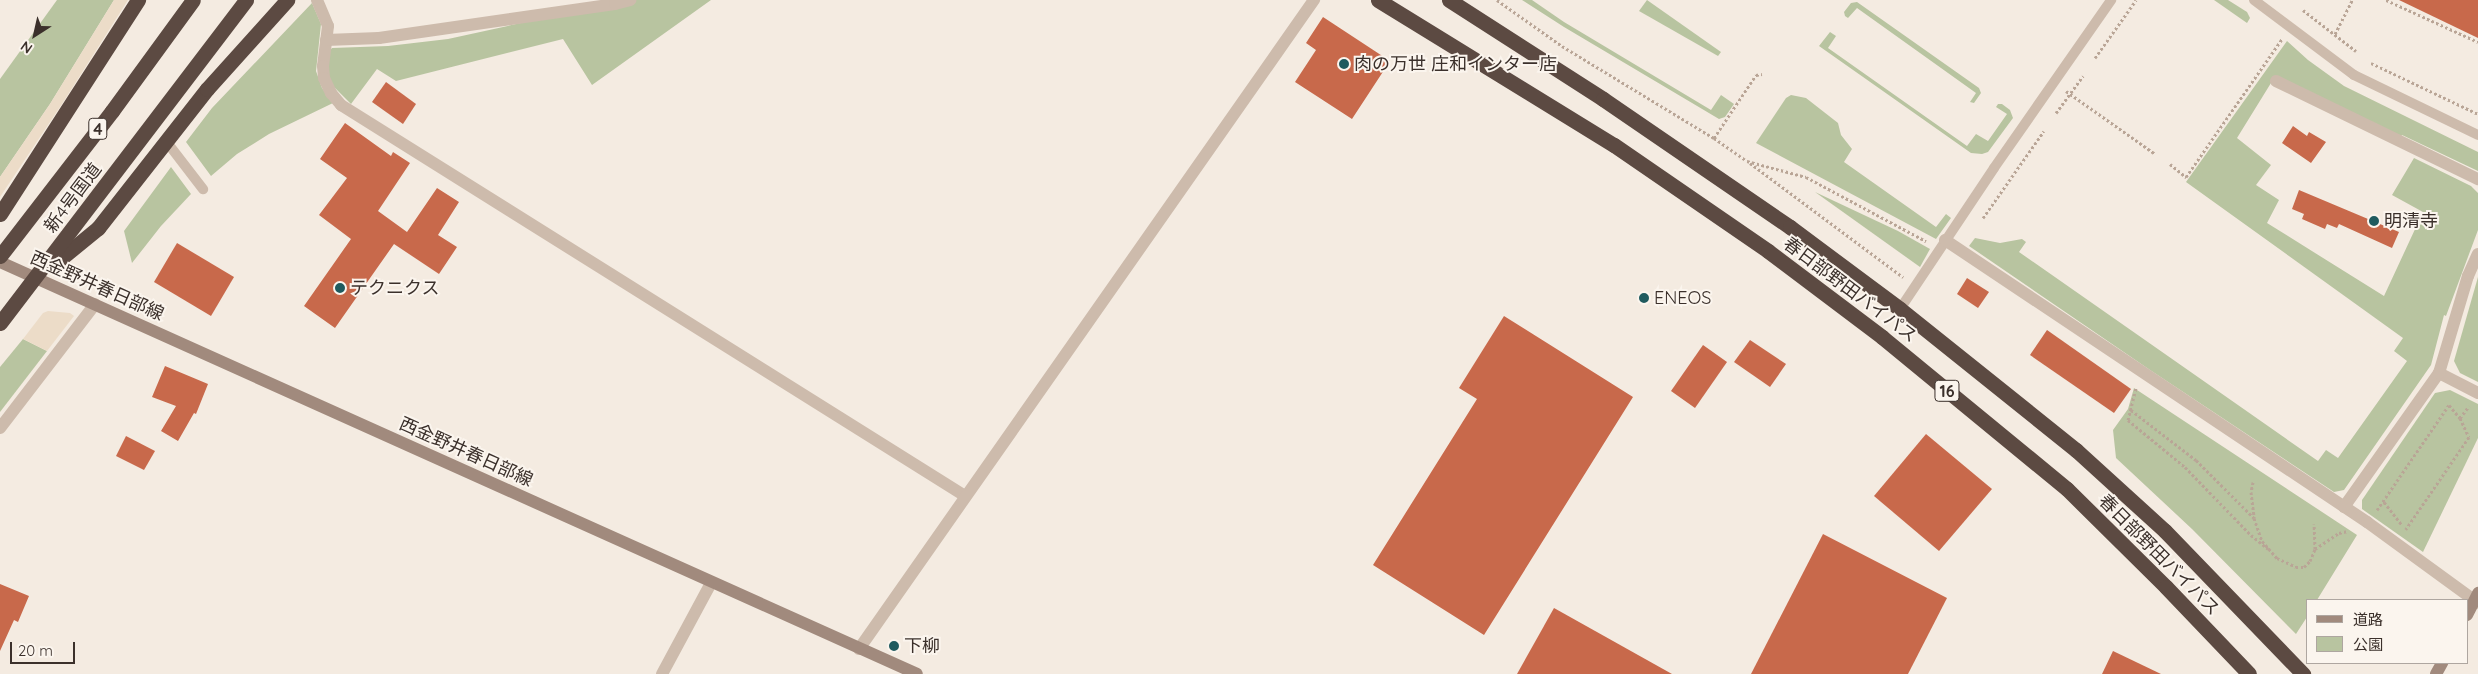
<!DOCTYPE html>
<meta charset="utf-8">
<style>
body{margin:0}
#map{position:relative;width:2478px;height:674px;overflow:hidden;background:#f4ebe1;font-family:Quicksand,"Noto Sans JP",sans-serif}
div>[style]{position:absolute}
[style*='--x']{left:calc(var(--x)*1px);top:calc(var(--y)*1px);width:calc(var(--w)*1px);rotate:calc(var(--a)*1deg)}
.green>*{inset:0;background:#b8c4a0}
.plaza>*{inset:0;background:#ecdcc8}
.building>*{inset:0;background:#c8694b}
.path>*{height:3px;margin-top:-1.5px;transform-origin:0;background:repeating-linear-gradient(90deg,#b9a596 0 2.5px,transparent 0 5px)}
.lane>*{height:10px;margin:-5px;padding:0 5px;transform-origin:5px;border-radius:5px;background:#cdbbac}
.street>*{height:12px;margin:-6px;padding:0 6px;transform-origin:6px;border-radius:6px;background:#cdbbac}
.secondary>*{height:12px;margin:-6px;padding:0 6px;transform-origin:6px;border-radius:6px;background:#a18a7d}
.highway>*{height:15px;margin:-7.5px;padding:0 7.5px;transform-origin:7.5px;border-radius:7.5px;background:#5c4a42}
.dots>*{width:14px;height:14px;translate:-50% -50%;box-sizing:border-box;border:2px solid #fbf5ee;border-radius:50%}
span{translate:-50% -50%;white-space:nowrap;text-align:center;line-height:1.15;-webkit-text-stroke:4px #fbf5ee;paint-order:stroke}
.shield-label span{padding:1px 4px;background:#fbf5ee;border:1px solid;border-radius:4px;-webkit-text-stroke-width:0}
.shield-label{font-size:16px;color:#3b302b;font-weight:700}
.poi-label{font-size:18px;color:#3b302b}
.left{translate:0 -50%;text-align:left}
.street-label{font-size:18px;color:#3b302b}
.legend{position:absolute;left:2306px;top:599px;width:162px;height:65px;box-sizing:border-box;background:#fbf5ee;border:1px solid #aea6a0;margin:0;padding:6px 9px;list-style:none;font-size:15px;color:#3b302b}
.legend li{display:flex;align-items:center;gap:10px;height:25px}
.legend b{width:25px;border:1px solid #aea6a0}
.north{position:absolute;left:10px;top:10px;width:50px;height:50px;-webkit-text-stroke:4px #fbf5ee;paint-order:stroke;rotate:215deg;font-size:14px;font-weight:700;line-height:20px;text-align:center;color:#3b302b}
.north::after{content:'';display:block;margin:auto;width:18px;height:22px;background:#3b302b;clip-path:polygon(50% 0,100% 100%,50% 72%,0 100%)}
.scale{position:absolute;left:10px;top:642px;width:65px;height:22px;box-sizing:border-box;border:2px solid #3b302b;border-top:0;padding-left:6px;font-size:15px;line-height:18px;white-space:nowrap;color:#3b302b;-webkit-text-stroke:4px #fbf5ee;paint-order:stroke}
</style>
<div id="map">
<div class="green">
<div style="clip-path:polygon(57px 0,114px 0,50px 104px,0 177px,0 79px)"></div>
<div style="clip-path:polygon(626px 0,711px 0,592px 85px,563px 39px,396px 81px,377px 69px,351px 104px,331px 84px,327px 70px,328px 53px,332px 48px,388px 46px,448px 39px)"></div>
<div style="clip-path:polygon(1522px 0,1532px 0,1564px 22px,1711px 110px,1721px 95px,1734px 104px,1725px 117px,1719px 119px,1564px 27px)"></div>
<div style="clip-path:polygon(1647px 0,1721px 52px,1718px 56px,1639px 11px)"></div>
<div style="clip-path:polygon(2214px 0,2228px 0,2247px 12px,2250px 18px,2247px 23px)"></div>
<div style="clip-path:polygon(1857px 2px,1979px 88px,1981px 93px,1974px 103px,1970px 102px,1976px 93px,1857px 8px,1848px 18px,1845px 16px,1844px 12px,1851px 3px)"></div>
<div style="clip-path:polygon(312px 3px,321px 24px,316px 71px,322px 88px,333px 103px,269px 134px,237px 154px,211px 176px,186px 142px,212px 108px)"></div>
<div style="clip-path:polygon(1830px 32px,1836px 36px,1828px 48px,1967px 146px,1976px 134px,1988px 141px,2007px 114px,1996px 107px,1998px 104px,2002px 104px,2010px 110px,2013px 118px,1988px 152px,1982px 154px,1971px 153px,1819px 46px)"></div>
<div style="clip-path:polygon(2287px 41px,2308px 60px,2344px 86px,2478px 152px,2478px 171px,2402px 135px,2400px 138px,2271px 83px,2237px 138px,2271px 165px,2256px 185px,2279px 200px,2267px 223px,2384px 296px,2423px 212px,2392px 195px,2414px 158px,2471px 186px,2478px 193px,2478px 230px,2446px 316px,2444px 315px,2431px 365px,2344px 490px,2334px 492px,2150px 370px,1969px 246px,1975px 238px,2000px 243px,2022px 239px,2026px 242px,2019px 252px,2318px 461px,2326px 450px,2338px 458px,2407px 361px,2394px 351px,2403px 338px,2186px 182px)"></div>
<div style="clip-path:polygon(1791px 95px,1806px 98px,1838px 123px,1841px 135px,1852px 149px,1844px 162px,1936px 227px,1946px 214px,1951px 218px,1936px 239px,1756px 143px,1786px 98px)"></div>
<div style="clip-path:polygon(171px 167px,191px 194px,161px 226px,132px 263px,124px 231px)"></div>
<div style="clip-path:polygon(1815px 192px,1898px 231px,1930px 249px,1920px 267px)"></div>
<div style="clip-path:polygon(2478px 277px,2478px 382px,2460px 373px,2454px 361px)"></div>
<div style="clip-path:polygon(23px 339px,47px 351px,0 412px,0 367px)"></div>
<div style="clip-path:polygon(2134px 388px,2357px 535px,2317px 600px,2307px 600px,2307px 617px,2296px 634px,2192px 529px,2116px 458px,2113px 430px,2128px 409px)"></div>
<div style="clip-path:polygon(2450px 390px,2478px 404px,2478px 438px,2423px 552px,2362px 509px,2362px 500px,2435px 393px)"></div>
</div>
<div class="plaza">
<div style="clip-path:polygon(114px 0,128px 0,62px 104px,0 197px,0 177px,50px 104px)"></div>
<div style="clip-path:polygon(48px 311px,70px 313px,74px 316px,47px 351px,23px 339px,43px 313px)"></div>
</div>
<div class="building">
<div style="clip-path:polygon(2399px 0,2478px 0,2478px 38px)"></div>
<div style="clip-path:polygon(1323px 17px,1390px 61px,1352px 119px,1295px 82px,1316px 50px,1306px 43px)"></div>
<div style="clip-path:polygon(386px 82px,416px 104px,403px 124px,372px 102px)"></div>
<div style="clip-path:polygon(345px 123px,391px 156px,393px 152px,410px 163px,378px 211px,407px 232px,437px 188px,459px 202px,438px 235px,457px 247px,439px 274px,394px 244px,335px 328px,304px 306px,351px 239px,319px 215px,347px 178px,320px 159px)"></div>
<div style="clip-path:polygon(2293px 126px,2307px 136px,2309px 132px,2326px 142px,2311px 163px,2282px 143px)"></div>
<div style="clip-path:polygon(2299px 190px,2399px 232px,2392px 248px,2339px 224px,2337px 228px,2327px 224px,2325px 229px,2302px 219px,2304px 214px,2292px 209px)"></div>
<div style="clip-path:polygon(177px 243px,234px 277px,211px 316px,154px 282px)"></div>
<div style="clip-path:polygon(1967px 278px,1989px 292px,1978px 308px,1957px 294px)"></div>
<div style="clip-path:polygon(1504px 316px,1633px 397px,1484px 635px,1373px 565px,1477px 399px,1459px 388px)"></div>
<div style="clip-path:polygon(2047px 330px,2131px 389px,2114px 413px,2030px 355px)"></div>
<div style="clip-path:polygon(1750px 340px,1786px 364px,1770px 387px,1734px 362px)"></div>
<div style="clip-path:polygon(1703px 345px,1727px 362px,1695px 408px,1671px 391px)"></div>
<div style="clip-path:polygon(165px 366px,208px 384px,196px 414px,194px 413px,178px 441px,161px 431px,176px 406px,152px 397px)"></div>
<div style="clip-path:polygon(1926px 434px,1992px 489px,1939px 551px,1874px 496px)"></div>
<div style="clip-path:polygon(126px 436px,155px 451px,144px 470px,116px 456px)"></div>
<div style="clip-path:polygon(1823px 534px,1947px 598px,1908px 674px,1751px 674px)"></div>
<div style="clip-path:polygon(0 584px,29px 596px,18px 622px,14px 620px,0 651px)"></div>
<div style="clip-path:polygon(1554px 608px,1672px 674px,1517px 674px)"></div>
<div style="clip-path:polygon(2113px 651px,2161px 674px,2102px 674px)"></div>
</div>
<div class="path">
<div style="--x:1497;--y:0;--w:80;--a:35.3"></div>
<div style="--x:1562;--y:46;--w:178;--a:31.2"></div>
<div style="--x:1714;--y:138;--w:40;--a:34.9"></div>
<div style="--x:1747;--y:161;--w:61;--a:15.2"></div>
<div style="--x:1806;--y:177;--w:136;--a:28.1"></div>
<div style="--x:2386;--y:0;--w:101;--a:24.5"></div>
<div style="--x:2303;--y:10;--w:67;--a:37.7"></div>
<div style="--x:2335;--y:34;--w:38;--a:-63"></div>
<div style="--x:2095;--y:58;--w:71;--a:-54.7"></div>
<div style="--x:2371;--y:63;--w:119;--a:25.5"></div>
<div style="--x:2066;--y:91;--w:108;--a:35.2"></div>
<div style="--x:2056;--y:113;--w:46;--a:-53.9"></div>
<div style="--x:1714;--y:138;--w:76;--a:-56.3"></div>
<div style="--x:1756;--y:75;--w:6;--a:-9"></div>
<div style="--x:1750;--y:163;--w:191;--a:36.7"></div>
<div style="--x:2170;--y:164;--w:21;--a:39"></div>
<div style="--x:2186;--y:177;--w:168;--a:-55.2"></div>
<div style="--x:1983;--y:218;--w:106;--a:-55"></div>
<div style="--x:2131;--y:410;--w:82;--a:37.6"></div>
<div style="--x:2196;--y:460;--w:82;--a:45"></div>
<div style="--x:2460;--y:418;--w:15;--a:-53"></div>
<div style="--x:2128;--y:420;--w:74;--a:39.5"></div>
<div style="--x:2185;--y:467;--w:95;--a:45.9"></div>
<div style="--x:2251;--y:535;--w:22;--a:39"></div>
<div style="--x:2128;--y:420;--w:33;--a:-76"></div>
<div style="--x:2253;--y:482;--w:10;--a:101"></div>
<div style="--x:2251;--y:492;--w:26;--a:83"></div>
<div style="--x:2254;--y:518;--w:24;--a:71"></div>
<div style="--x:2262;--y:541;--w:23;--a:49"></div>
<div style="--x:2277;--y:558;--w:21;--a:25"></div>
<div style="--x:2296;--y:567;--w:8;--a:0"></div>
<div style="--x:2304;--y:567;--w:8;--a:-45"></div>
<div style="--x:2310;--y:561;--w:13;--a:-67"></div>
<div style="--x:2315;--y:549;--w:25;--a:-92"></div>
<div style="--x:2384;--y:502;--w:28;--a:52"></div>
<div style="--x:2377;--y:510;--w:127;--a:-55.6"></div>
<div style="--x:2449;--y:405;--w:17;--a:50"></div>
<div style="--x:2460;--y:418;--w:21;--a:65"></div>
<div style="--x:2469;--y:437;--w:112;--a:124.4"></div>
<div style="--x:2315;--y:549;--w:29;--a:-34"></div>
<div style="--x:2339;--y:533;--w:9;--a:-13"></div>
</div>
<div class="lane">
<div style="--x:2254;--y:0;--w:125;--a:36.9"></div>
<div style="--x:2354;--y:75;--w:138;--a:25.8"></div>
<div style="--x:166;--y:141;--w:61;--a:52.4"></div>
<div style="--x:1900;--y:309;--w:169;--a:-56.3"></div>
<div style="--x:1994;--y:168;--w:205;--a:-55.1"></div>
</div>
<div class="street">
<div style="--x:317;--y:0;--w:28;--a:67"></div>
<div style="--x:328;--y:26;--w:40;--a:97.1"></div>
<div style="--x:323;--y:66;--w:12;--a:85"></div>
<div style="--x:324;--y:78;--w:17;--a:65"></div>
<div style="--x:331;--y:93;--w:16;--a:50"></div>
<div style="--x:341;--y:105;--w:736;--a:32.07"></div>
<div style="--x:326;--y:40;--w:53;--a:-2.2"></div>
<div style="--x:379;--y:38;--w:238;--a:-8.2"></div>
<div style="--x:615;--y:4;--w:16;--a:-15"></div>
<div style="--x:2276;--y:81;--w:225;--a:25.9"></div>
<div style="--x:1945;--y:240;--w:508;--a:33.75"></div>
<div style="--x:2367;--y:522;--w:137;--a:36.1"></div>
<div style="--x:2439;--y:373;--w:44;--a:27.1"></div>
<div style="--x:0;--y:428;--w:156;--a:-52.5"></div>
<div style="--x:2344;--y:507;--w:164;--a:-54.7"></div>
<div style="--x:2439;--y:373;--w:101;--a:-73.4"></div>
<div style="--x:2468;--y:276;--w:24;--a:-66"></div>
<div style="--x:859;--y:649;--w:793;--a:-54.97"></div>
<div style="--x:662;--y:674;--w:103;--a:-61.7"></div>
</div>
<div class="secondary">
<div style="--x:0;--y:262;--w:1005;--a:24.19"></div>
<div style="--x:2467;--y:615;--w:25;--a:-63"></div>
<div style="--x:2436;--y:674;--w:13;--a:-61"></div>
</div>
<div class="highway">
<div style="--x:1378;--y:0;--w:277;--a:31.6"></div>
<div style="--x:1614;--y:145;--w:187;--a:34.5"></div>
<div style="--x:1768;--y:251;--w:143;--a:37"></div>
<div style="--x:1882;--y:337;--w:239;--a:39.4"></div>
<div style="--x:2067;--y:489;--w:139;--a:44.7"></div>
<div style="--x:2166;--y:587;--w:120;--a:46.3"></div>
<div style="--x:1449;--y:0;--w:183;--a:32.7"></div>
<div style="--x:1603;--y:99;--w:227;--a:34.4"></div>
<div style="--x:1790;--y:227;--w:137;--a:36.7"></div>
<div style="--x:1900;--y:309;--w:226;--a:38.7"></div>
<div style="--x:2076;--y:450;--w:120;--a:42.3"></div>
<div style="--x:2165;--y:531;--w:199;--a:46"></div>
<div style="--x:0;--y:214;--w:255;--a:-57.2"></div>
<div style="--x:0;--y:256;--w:183;--a:-52.3"></div>
<div style="--x:112;--y:111;--w:137;--a:-53.9"></div>
<div style="--x:54;--y:264;--w:57;--a:-39.3"></div>
<div style="--x:98;--y:228;--w:177;--a:-51.9"></div>
<div style="--x:207;--y:89;--w:120;--a:-48"></div>
<div style="--x:0;--y:323;--w:406;--a:-52.7"></div>
</div>
<div class="dots">
<div style="left:1344px;top:64px;background:#1f5a5e"></div>
<div style="left:2374px;top:221px;background:#1f5a5e"></div>
<div style="left:340px;top:288px;background:#1f5a5e"></div>
<div style="left:1644px;top:298px;background:#1f5a5e"></div>
<div style="left:894px;top:646px;background:#1f5a5e"></div>
</div>
<div class="shield-label">
<span style="left:98px;top:129px">4</span>
<span style="left:1947px;top:391px">16</span>
</div>
<div class="poi-label">
<span class="left" style="left:1354px;top:64px">肉の万世 庄和インター店</span>
<span class="left" style="left:2384px;top:221px">明清寺</span>
<span class="left" style="left:350px;top:288px">テクニクス</span>
<span class="left" style="left:1654px;top:298px">ENEOS</span>
<span class="left" style="left:904px;top:646px">下柳</span>
</div>
<div class="street-label">
<span style="left:73px;top:198px;rotate:-53deg">新4号国道</span>
<span style="left:97px;top:286px;rotate:24deg">西金野井春日部線</span>
<span style="left:1850px;top:290px;rotate:37deg">春日部野田バイパス</span>
<span style="left:466px;top:452px;rotate:24deg">西金野井春日部線</span>
<span style="left:2159px;top:555px;rotate:45deg">春日部野田バイパス</span>
</div>
<ul class="legend">
<li><b style="height:6px;background:#a18a7d"></b>道路</li>
<li><b style="height:14px;background:#b8c4a0"></b>公園</li>
</ul>
<div class="north">N</div>
<div class="scale">20 m</div>
</div>
